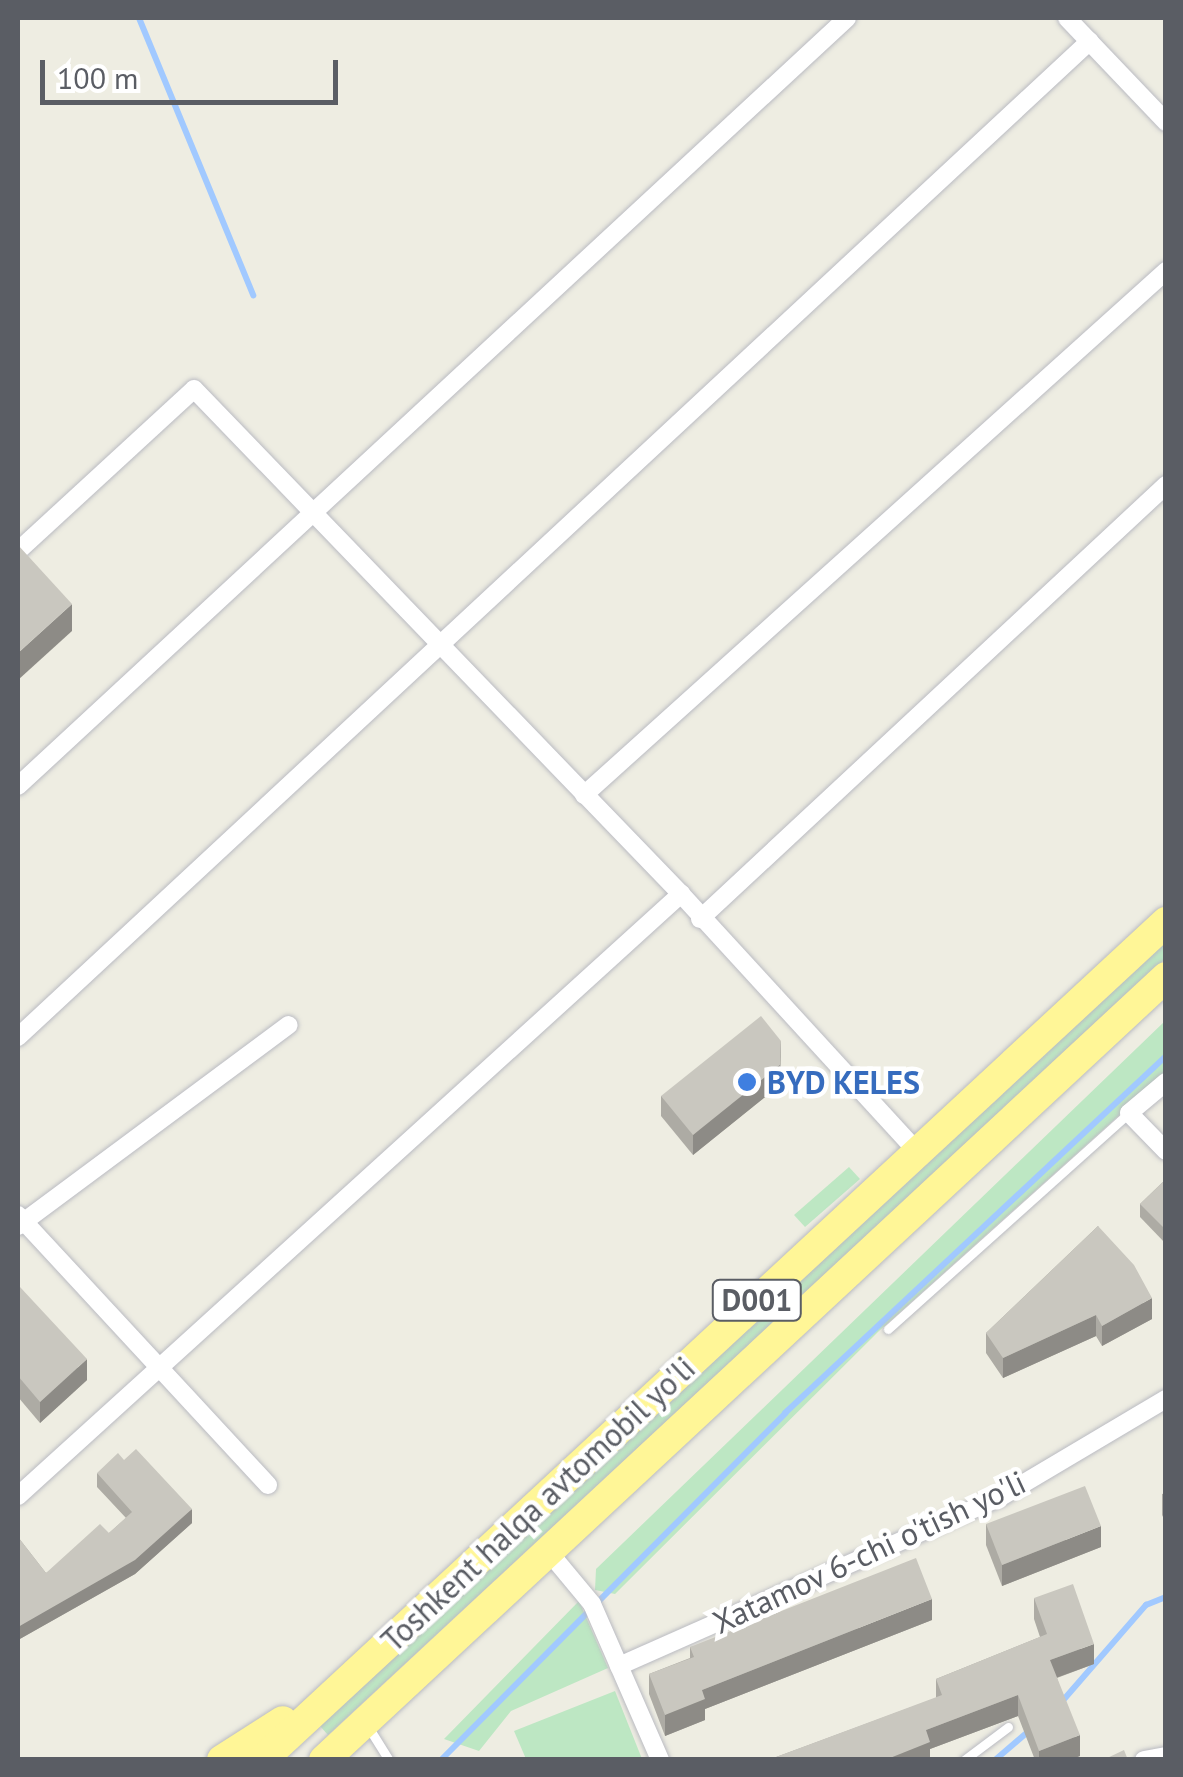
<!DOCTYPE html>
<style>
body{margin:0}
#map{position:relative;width:1183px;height:1777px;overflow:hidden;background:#eeede2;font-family:"PT Sans",sans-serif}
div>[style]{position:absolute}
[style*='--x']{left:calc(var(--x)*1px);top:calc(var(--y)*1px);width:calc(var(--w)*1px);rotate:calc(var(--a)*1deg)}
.green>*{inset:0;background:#bde7c3}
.stream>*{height:6px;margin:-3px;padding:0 3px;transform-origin:3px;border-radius:3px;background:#a1c9ff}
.roads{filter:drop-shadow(0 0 2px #babbc2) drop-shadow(0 0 2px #babbc2)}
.service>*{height:9px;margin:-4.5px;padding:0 4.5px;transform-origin:4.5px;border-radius:4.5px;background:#fff}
.minor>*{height:18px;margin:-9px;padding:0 9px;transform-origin:9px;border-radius:9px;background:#fff}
.trunk>*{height:30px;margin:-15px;padding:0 15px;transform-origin:15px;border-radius:15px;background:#fff697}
.wall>*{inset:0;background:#adaba4}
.shaded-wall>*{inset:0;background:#8d8b86}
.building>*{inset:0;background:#c9c7bf}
.dots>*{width:28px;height:28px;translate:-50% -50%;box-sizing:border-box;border:5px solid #fff;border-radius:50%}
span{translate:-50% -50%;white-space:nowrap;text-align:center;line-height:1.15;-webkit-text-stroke:9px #fff;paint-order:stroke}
.shield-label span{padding:2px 8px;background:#fff;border:2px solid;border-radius:8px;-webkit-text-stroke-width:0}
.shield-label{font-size:30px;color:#5a5d64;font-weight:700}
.shop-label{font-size:32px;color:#366cbe;font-weight:700}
.left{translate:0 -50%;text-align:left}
.street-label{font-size:32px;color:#5a5d64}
.frame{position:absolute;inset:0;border:20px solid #5a5d64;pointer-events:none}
.scale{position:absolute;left:40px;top:60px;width:298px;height:45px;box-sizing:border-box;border:5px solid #5a5d64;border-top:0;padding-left:12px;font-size:30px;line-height:35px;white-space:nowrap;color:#5a5d64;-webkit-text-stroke:8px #fff;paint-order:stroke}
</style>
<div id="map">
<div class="green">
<div style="clip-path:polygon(1165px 943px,1165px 959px,328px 1735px,320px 1726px)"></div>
<div style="clip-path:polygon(1165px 1021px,1165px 1074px,879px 1331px,615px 1594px,595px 1590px,596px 1569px)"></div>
<div style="clip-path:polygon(849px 1167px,860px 1179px,805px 1227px,794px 1215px)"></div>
<div style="clip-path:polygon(579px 1601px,608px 1668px,511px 1711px,479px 1751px,444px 1739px)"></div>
<div style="clip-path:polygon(615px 1691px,642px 1759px,526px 1759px,514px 1731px)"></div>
</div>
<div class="stream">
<div style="--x:139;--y:18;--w:300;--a:67.6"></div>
<div style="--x:1059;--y:1705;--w:133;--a:-49"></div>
<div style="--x:1146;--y:1605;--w:22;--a:-22"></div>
<div style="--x:441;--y:1760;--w:489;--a:-45.2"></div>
<div style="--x:785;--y:1413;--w:522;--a:-43.14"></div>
<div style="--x:995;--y:1760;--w:48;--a:-40.7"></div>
</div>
<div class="roads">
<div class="service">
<div style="--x:888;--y:1329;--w:324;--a:-41.9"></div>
<div style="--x:372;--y:1733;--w:32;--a:58"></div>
<div style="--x:964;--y:1760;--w:55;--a:-36.9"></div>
</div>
<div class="minor">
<div style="--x:1067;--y:18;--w:144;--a:46.4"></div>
<div style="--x:18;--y:551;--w:239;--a:-42.6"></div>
<div style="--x:194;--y:389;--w:702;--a:46.04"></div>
<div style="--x:681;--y:894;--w:350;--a:47.5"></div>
<div style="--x:18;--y:786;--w:1130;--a:-42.81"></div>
<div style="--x:584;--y:795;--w:783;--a:-42"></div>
<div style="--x:700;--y:919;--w:637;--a:-42.96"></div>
<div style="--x:18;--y:1037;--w:1463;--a:-42.9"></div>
<div style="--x:1166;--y:1082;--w:48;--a:140"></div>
<div style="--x:1129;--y:1113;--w:53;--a:45.8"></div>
<div style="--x:18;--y:1215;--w:368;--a:47.2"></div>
<div style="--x:18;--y:1226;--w:337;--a:-36.6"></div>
<div style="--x:18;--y:1496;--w:896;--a:-42.24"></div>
<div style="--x:548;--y:1551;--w:69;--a:50.3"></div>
<div style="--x:592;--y:1604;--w:170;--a:66.4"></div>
<div style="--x:619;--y:1666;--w:415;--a:-23.9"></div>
<div style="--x:999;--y:1498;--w:194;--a:-30.7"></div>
<div style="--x:1144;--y:1760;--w:22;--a:-10"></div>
</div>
<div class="trunk">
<div style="--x:222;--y:1760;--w:72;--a:-32.6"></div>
<div style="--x:262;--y:1760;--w:1233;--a:-42.83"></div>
<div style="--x:324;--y:1760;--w:1150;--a:-42.92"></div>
</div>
</div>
<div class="wall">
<div style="clip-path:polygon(780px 1085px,693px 1155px,661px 1116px,661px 1096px)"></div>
<div style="clip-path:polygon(1166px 1179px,1166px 1244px,1140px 1217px,1140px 1204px)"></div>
<div style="clip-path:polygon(1098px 1226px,1152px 1319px,1102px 1346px,1096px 1336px,1003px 1378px,986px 1353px,986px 1333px)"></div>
<div style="clip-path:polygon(18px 1288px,87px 1380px,40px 1423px,18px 1397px)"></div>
<div style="clip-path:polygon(97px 1473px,192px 1523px,135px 1574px,18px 1640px,18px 1537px,46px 1573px,109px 1533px,126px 1518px,97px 1487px)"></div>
<div style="clip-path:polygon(1166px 1493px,1166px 1523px,1162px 1515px,1162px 1494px)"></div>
<div style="clip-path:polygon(986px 1524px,1101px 1547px,1002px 1586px,986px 1545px)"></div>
<div style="clip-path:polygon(1034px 1598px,1094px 1664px,1057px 1678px,1080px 1756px,1069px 1760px,1035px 1760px,1018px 1716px,930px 1749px,930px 1760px,768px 1760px,936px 1698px,936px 1679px,1040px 1637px,1034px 1619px)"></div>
<div style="clip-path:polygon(932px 1620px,705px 1709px,705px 1720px,665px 1736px,649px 1694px,649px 1674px,690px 1658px,690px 1647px)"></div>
</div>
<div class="shaded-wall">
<div style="clip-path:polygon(72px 604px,72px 631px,18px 680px,18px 653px)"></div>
<div style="clip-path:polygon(781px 1041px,780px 1085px,693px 1155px,693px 1135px)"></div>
<div style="clip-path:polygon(1152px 1298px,1152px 1319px,1102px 1346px,1102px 1326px)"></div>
<div style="clip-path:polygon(1096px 1315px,1096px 1336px,1003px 1378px,1003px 1358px)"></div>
<div style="clip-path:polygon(87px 1359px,87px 1380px,40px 1423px,40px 1402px)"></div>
<div style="clip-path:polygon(192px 1509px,192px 1523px,135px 1574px,18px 1640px,18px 1627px)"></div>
<div style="clip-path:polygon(1101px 1526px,1101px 1547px,1002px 1586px,1002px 1565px)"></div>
<div style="clip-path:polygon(932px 1599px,932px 1620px,705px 1709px,705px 1720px,665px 1736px,665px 1715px,702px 1690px)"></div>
<div style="clip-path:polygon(1094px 1644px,1094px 1664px,1050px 1680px,1050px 1660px)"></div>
<div style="clip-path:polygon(1018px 1695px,1018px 1716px,930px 1749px,930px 1760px,885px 1760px,926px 1730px)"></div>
<div style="clip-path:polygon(1080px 1735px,1080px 1756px,1069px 1760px,1039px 1760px,1039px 1751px)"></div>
</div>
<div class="building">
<div style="clip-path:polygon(18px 545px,72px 604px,18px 653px)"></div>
<div style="clip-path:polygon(761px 1016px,781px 1041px,780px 1065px,693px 1135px,661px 1096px)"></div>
<div style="clip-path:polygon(1166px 1179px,1166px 1230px,1140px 1204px)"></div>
<div style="clip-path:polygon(1098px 1226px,1134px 1265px,1152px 1298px,1102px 1326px,1096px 1315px,1003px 1358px,986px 1333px)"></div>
<div style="clip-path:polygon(20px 1287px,87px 1359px,40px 1402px,18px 1376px,18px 1288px)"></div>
<div style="clip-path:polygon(136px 1449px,192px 1509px,135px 1560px,18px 1627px,18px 1537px,46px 1573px,100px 1524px,109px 1533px,132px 1512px,97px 1473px,118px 1453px,124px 1460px)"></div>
<div style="clip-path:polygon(1085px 1486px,1101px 1526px,1002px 1565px,986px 1524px)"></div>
<div style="clip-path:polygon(916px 1558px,932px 1599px,702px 1690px,705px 1699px,665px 1715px,649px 1674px,694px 1657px,690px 1647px)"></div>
<div style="clip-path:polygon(1073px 1584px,1094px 1644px,1050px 1660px,1080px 1735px,1039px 1751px,1018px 1695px,926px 1730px,930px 1742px,885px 1760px,768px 1760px,942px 1695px,936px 1679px,1047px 1634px,1034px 1598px)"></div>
<div style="clip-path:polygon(1124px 1750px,1128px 1760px,1103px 1760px)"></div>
</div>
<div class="dots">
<div style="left:747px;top:1082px;background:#3f7fe0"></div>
</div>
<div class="shield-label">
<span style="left:757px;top:1300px">D001</span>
</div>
<div class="shop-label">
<span class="left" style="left:767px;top:1082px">BYD KELES</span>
</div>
<div class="street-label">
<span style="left:538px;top:1504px;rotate:-43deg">Toshkent halqa avtomobil yo'li</span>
<span style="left:869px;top:1552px;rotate:-25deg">Xatamov 6-chi o'tish yo'li</span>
</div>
<div class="frame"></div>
<div class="scale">100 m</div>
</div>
